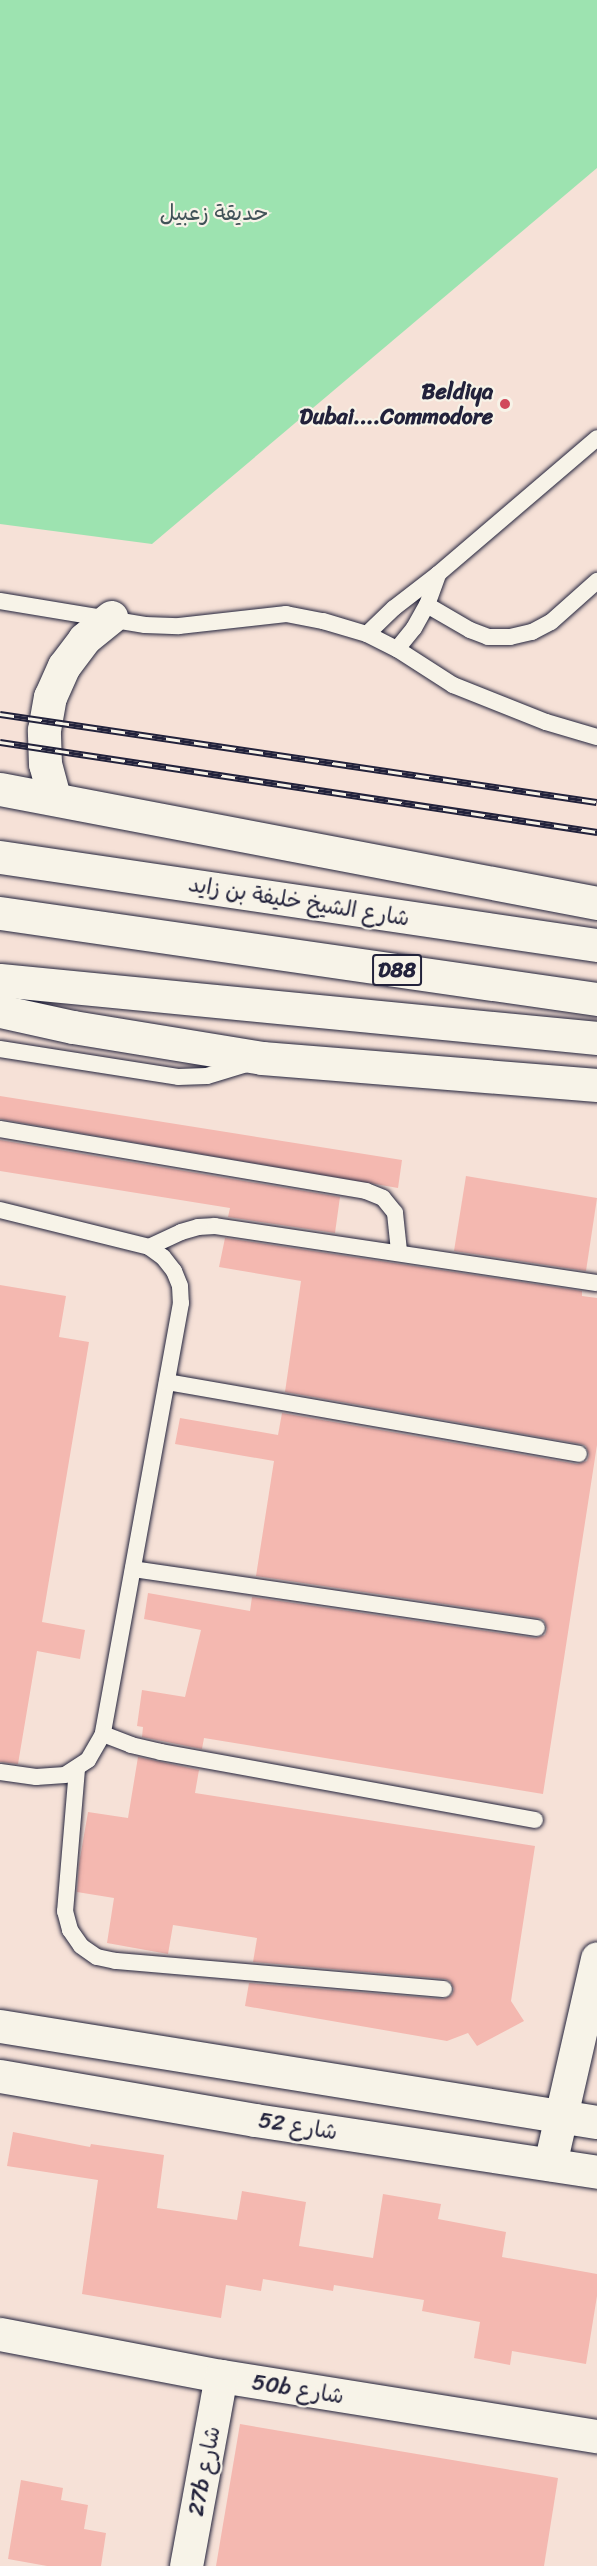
<!DOCTYPE html>
<meta charset="utf-8">
<style>
body{margin:0}
#map{position:relative;width:597px;height:2566px;overflow:hidden;background:#f6e1d7;font-family:Sriracha,"Playpen Sans Arabic",sans-serif}
div>[style]{position:absolute}
[style*='--x']{left:calc(var(--x)*1px);top:calc(var(--y)*1px);width:calc(var(--w)*1px);rotate:calc(var(--a)*1deg)}
.green>*{inset:0;background:#9de3b0}
.building>*{inset:0;background:#f4b8b0}
.roads{filter:drop-shadow(0 0 2px #22223b) drop-shadow(0 0 2px #22223b)}
.lane>*{height:16px;margin:-8px;padding:0 8px;transform-origin:8px;border-radius:8px;background:#f7f3e8}
.street>*{height:33px;margin:-16.5px;padding:0 16.5px;transform-origin:16.5px;border-radius:16.5px;background:#f7f3e8}
.secondary>*{height:33px;margin:-16.5px;padding:0 16.5px;transform-origin:16.5px;border-radius:16.5px;background:#f7f3e8}
.primary>*{height:33px;margin:-16.5px;padding:0 16.5px;transform-origin:16.5px;border-radius:16.5px;background:#f7f3e8}
.rail>*{height:7px;margin-top:-3.5px;transform-origin:0;background:repeating-linear-gradient(90deg,#f7f3e8 0 14px,#22223b 0 28px);box-sizing:border-box;border-block:2px solid #22223b}
.dots>*{width:16px;height:16px;translate:-50% -50%;box-sizing:border-box;border:3px solid #f7f3e8;border-radius:50%}
span{translate:-50% -50%;white-space:nowrap;text-align:center;line-height:1.15;-webkit-text-stroke:4.5px #f7f3e8;paint-order:stroke}
.shield-label span{padding:2px 4px;background:#f7f3e8;border:2px solid;border-radius:4px;-webkit-text-stroke-width:0}
.shield-label{font-size:21px;color:#22223b;font-weight:700}
.park-label{font-size:22px;color:#415258}
.poi-label{font-size:22px;color:#22223b;font-weight:700}
.right{translate:-100% -50%;text-align:right}
.street-label{font-size:22px;color:#22223b}
</style>
<div id="map">
<div class="green">
<div style="clip-path:polygon(0 0,597px 0,597px 168px,152px 544px,0 524px)"></div>
</div>
<div class="building">
<div style="clip-path:polygon(0 1096px,402px 1160px,398px 1188px,0 1119px)"></div>
<div style="clip-path:polygon(0 1140px,340px 1197px,335px 1233px,228px 1217px,230px 1208px,0 1171px)"></div>
<div style="clip-path:polygon(466px 1176px,597px 1198px,586px 1271px,454px 1251px)"></div>
<div style="clip-path:polygon(225px 1238px,582px 1291px,582px 1296px,597px 1298px,597px 1445px,543px 1794px,204px 1738px,202px 1749px,142px 1737px,143px 1727px,137px 1726px,142px 1690px,185px 1697px,201px 1630px,144px 1619px,148px 1593px,250px 1611px,252px 1597px,535px 1638px,545px 1635px,547px 1629px,544px 1620px,539px 1618px,256px 1576px,274px 1461px,175px 1444px,180px 1418px,278px 1435px,282px 1413px,577px 1464px,587px 1461px,589px 1455px,586px 1446px,581px 1444px,285px 1392px,301px 1281px,219px 1267px)"></div>
<div style="clip-path:polygon(0 1285px,66px 1296px,59px 1337px,89px 1342px,42px 1622px,85px 1630px,80px 1659px,37px 1651px,18px 1764px,0 1762px)"></div>
<div style="clip-path:polygon(138px 1757px,199px 1770px,195px 1793px,535px 1846px,511px 2001px,524px 2021px,477px 2046px,468px 2033px,447px 2041px,245px 2006px,249px 1983px,443px 1999px,452px 1995px,454px 1989px,450px 1981px,445px 1979px,253px 1962px,257px 1938px,173px 1925px,168px 1954px,107px 1943px,114px 1898px,77px 1892px,79px 1864px,88px 1812px,128px 1818px)"></div>
<div style="clip-path:polygon(13px 2132px,90px 2147px,91px 2144px,164px 2155px,157px 2208px,237px 2220px,242px 2191px,306px 2202px,299px 2246px,373px 2258px,383px 2194px,441px 2204px,438px 2219px,506px 2232px,502px 2257px,597px 2274px,597px 2296px,586px 2364px,512px 2351px,510px 2365px,474px 2358px,480px 2322px,422px 2311px,424px 2300px,334px 2285px,333px 2291px,263px 2279px,261px 2291px,226px 2285px,221px 2318px,82px 2294px,98px 2180px,7px 2166px)"></div>
<div style="clip-path:polygon(240px 2424px,558px 2478px,544px 2566px,216px 2566px)"></div>
<div style="clip-path:polygon(21px 2480px,63px 2488px,61px 2500px,88px 2505px,84px 2529px,106px 2533px,101px 2566px,47px 2566px,8px 2559px)"></div>
</div>
<div class="roads">
<div class="lane">
<div style="--x:0;--y:601;--w:147;--a:9.4"></div>
<div style="--x:145;--y:625;--w:34;--a:2"></div>
<div style="--x:179;--y:626;--w:108;--a:-6.4"></div>
<div style="--x:286;--y:614;--w:38;--a:11"></div>
<div style="--x:323;--y:621;--w:46;--a:16.5"></div>
<div style="--x:367;--y:634;--w:34;--a:27"></div>
<div style="--x:397;--y:649;--w:67;--a:32.7"></div>
<div style="--x:453;--y:685;--w:100;--a:21.7"></div>
<div style="--x:546;--y:722;--w:53;--a:16.4"></div>
<div style="--x:427;--y:605;--w:50;--a:30.2"></div>
<div style="--x:470;--y:630;--w:19;--a:21"></div>
<div style="--x:488;--y:637;--w:22;--a:0"></div>
<div style="--x:510;--y:637;--w:23;--a:-13"></div>
<div style="--x:532;--y:632;--w:21;--a:-28"></div>
<div style="--x:551;--y:622;--w:62;--a:-41.7"></div>
<div style="--x:367;--y:634;--w:37;--a:-44"></div>
<div style="--x:394;--y:608;--w:56;--a:-37.7"></div>
<div style="--x:438;--y:574;--w:209;--a:-40.5"></div>
<div style="--x:397;--y:649;--w:27;--a:-51"></div>
<div style="--x:414;--y:628;--w:26;--a:-61"></div>
<div style="--x:427;--y:605;--w:33;--a:-70"></div>
<div style="--x:0;--y:1049;--w:180;--a:8.9"></div>
<div style="--x:178;--y:1077;--w:29;--a:-2"></div>
<div style="--x:207;--y:1076;--w:48;--a:-16.9"></div>
<div style="--x:0;--y:1129;--w:371;--a:9.6"></div>
<div style="--x:366;--y:1191;--w:18;--a:22"></div>
<div style="--x:383;--y:1198;--w:19;--a:51"></div>
<div style="--x:395;--y:1213;--w:39;--a:84"></div>
<div style="--x:0;--y:1210;--w:154;--a:13.9"></div>
<div style="--x:149;--y:1247;--w:17;--a:36"></div>
<div style="--x:163;--y:1257;--w:18;--a:52"></div>
<div style="--x:174;--y:1271;--w:16;--a:68"></div>
<div style="--x:180;--y:1286;--w:17;--a:87"></div>
<div style="--x:181;--y:1303;--w:438;--a:100.3"></div>
<div style="--x:103;--y:1734;--w:30;--a:120"></div>
<div style="--x:88;--y:1760;--w:27;--a:147"></div>
<div style="--x:65;--y:1775;--w:29;--a:176"></div>
<div style="--x:36;--y:1777;--w:36;--a:-172"></div>
<div style="--x:149;--y:1247;--w:35;--a:-25"></div>
<div style="--x:181;--y:1232;--w:18;--a:-16"></div>
<div style="--x:198;--y:1227;--w:17;--a:-3"></div>
<div style="--x:215;--y:1226;--w:386;--a:8.5"></div>
<div style="--x:167;--y:1382;--w:418;--a:9.9"></div>
<div style="--x:133;--y:1569;--w:408;--a:8.3"></div>
<div style="--x:103;--y:1734;--w:30;--a:21"></div>
<div style="--x:131;--y:1745;--w:31;--a:13"></div>
<div style="--x:161;--y:1752;--w:380;--a:10.3"></div>
<div style="--x:77;--y:1769;--w:143;--a:94.8"></div>
<div style="--x:65;--y:1911;--w:20;--a:75"></div>
<div style="--x:70;--y:1930;--w:19;--a:55"></div>
<div style="--x:81;--y:1946;--w:19;--a:35"></div>
<div style="--x:97;--y:1957;--w:19;--a:12"></div>
<div style="--x:116;--y:1961;--w:329;--a:4.9"></div>
</div>
<div class="street">
<div style="--x:0;--y:1011;--w:75;--a:12.4"></div>
<div style="--x:73;--y:1027;--w:192;--a:9.3"></div>
<div style="--x:262;--y:1058;--w:336;--a:4.6"></div>
<div style="--x:550;--y:2164;--w:211;--a:-77.1"></div>
<div style="--x:0;--y:2334;--w:225;--a:10.8"></div>
<div style="--x:221;--y:2376;--w:381;--a:9.1"></div>
<div style="--x:186;--y:2566;--w:193;--a:-79.6"></div>
</div>
<div class="secondary">
<div style="--x:0;--y:789;--w:608;--a:10.81"></div>
<div style="--x:54;--y:797;--w:34;--a:-105"></div>
<div style="--x:45;--y:764;--w:34;--a:-92"></div>
<div style="--x:44;--y:730;--w:34;--a:-80"></div>
<div style="--x:50;--y:697;--w:34;--a:-66"></div>
<div style="--x:64;--y:666;--w:34;--a:-53"></div>
<div style="--x:84;--y:639;--w:35;--a:-39"></div>
<div style="--x:0;--y:980;--w:600;--a:5.55"></div>
<div style="--x:0;--y:2026;--w:605;--a:9.14"></div>
<div style="--x:0;--y:2076;--w:259;--a:9.8"></div>
<div style="--x:255;--y:2120;--w:346;--a:8.6"></div>
</div>
<div class="primary">
<div style="--x:0;--y:857;--w:603;--a:8.39"></div>
<div style="--x:0;--y:913;--w:603;--a:8.2"></div>
</div>
</div>
<div class="rail">
<div style="--x:0;--y:714;--w:603;--a:8.39"></div>
<div style="--x:0;--y:742;--w:604;--a:8.57"></div>
</div>
<div class="dots">
<div style="left:505px;top:404px;background:#d1495b"></div>
</div>
<div class="shield-label">
<span style="left:397px;top:970px">D88</span>
</div>
<div class="park-label">
<span style="left:214px;top:213px">حديقة زعبيل</span>
</div>
<div class="poi-label">
<span class="right" style="left:493px;top:404px">Beldiya<br>Dubai....Commodore</span>
</div>
<div class="street-label">
<span style="left:299px;top:901px;rotate:9deg">شارع الشيخ خليفة بن زايد</span>
<span style="left:298px;top:2126px;rotate:9deg">شارع 52</span>
<span style="left:298px;top:2389px;rotate:9deg">50b شارع</span>
<span style="left:204px;top:2471px;rotate:-79deg">27b شارع</span>
</div>
</div>
